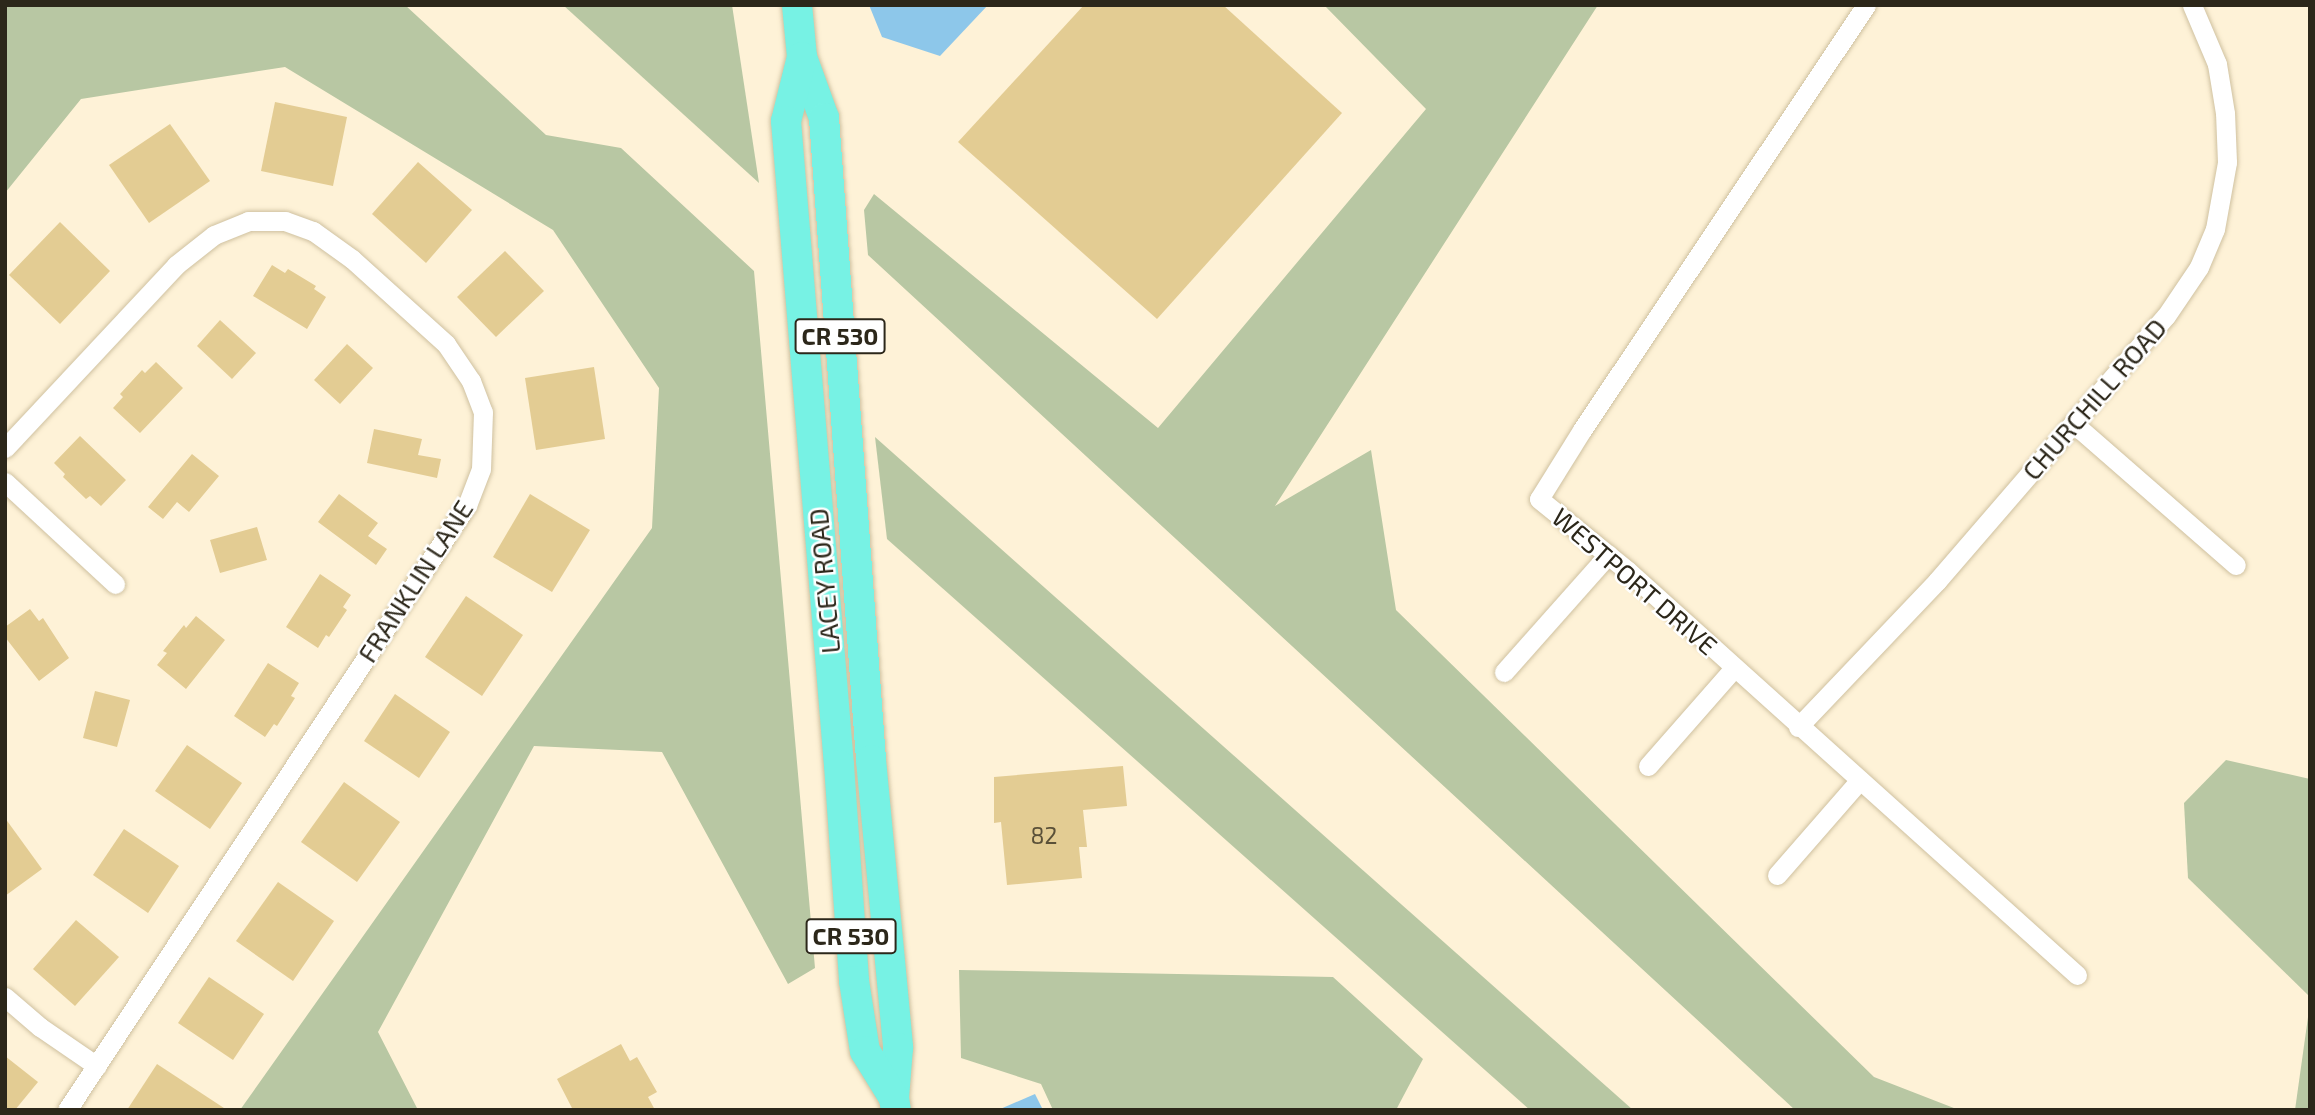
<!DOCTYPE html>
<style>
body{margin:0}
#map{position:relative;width:2315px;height:1115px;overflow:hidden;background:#fef2d7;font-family:"Exo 2",sans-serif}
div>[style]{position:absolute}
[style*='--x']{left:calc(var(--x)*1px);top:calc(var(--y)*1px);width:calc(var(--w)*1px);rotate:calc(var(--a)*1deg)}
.green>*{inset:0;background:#b8c7a3}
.water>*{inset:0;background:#8dc7ea}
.building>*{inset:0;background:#e3cc93}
.roads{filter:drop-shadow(0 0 2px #cfc1a0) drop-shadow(0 0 2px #cfc1a0)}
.street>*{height:19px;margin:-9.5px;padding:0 9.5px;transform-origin:9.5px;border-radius:9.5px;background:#fff}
.primary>*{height:30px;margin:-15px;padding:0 15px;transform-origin:15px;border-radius:15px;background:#77f2e4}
span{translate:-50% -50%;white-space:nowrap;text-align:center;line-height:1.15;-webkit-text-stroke:5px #fff;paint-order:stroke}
.number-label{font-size:23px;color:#5a5038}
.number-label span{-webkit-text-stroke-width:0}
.shield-label span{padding:2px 5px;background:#fff;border:2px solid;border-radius:5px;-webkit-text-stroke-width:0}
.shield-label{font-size:24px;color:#2c271a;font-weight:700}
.street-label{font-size:26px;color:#2c271a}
.frame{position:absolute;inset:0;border:7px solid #2c271a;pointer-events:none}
</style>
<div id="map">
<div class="green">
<div style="clip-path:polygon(5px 5px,405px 5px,546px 135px,621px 148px,754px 271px,815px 968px,788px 984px,662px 752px,534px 746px,378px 1032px,418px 1110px,240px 1110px,652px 528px,659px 388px,553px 230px,285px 67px,81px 99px,5px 193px)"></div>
<div style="clip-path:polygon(563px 5px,732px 5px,759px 183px)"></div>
<div style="clip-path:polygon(1324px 5px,1598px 5px,1275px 506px,1371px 450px,1396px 610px,1874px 1077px,1959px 1110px,1795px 1110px,868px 255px,864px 210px,874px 194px,1158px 428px,1426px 109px)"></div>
<div style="clip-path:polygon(875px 437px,1633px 1110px,1530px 1110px,887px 539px)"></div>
<div style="clip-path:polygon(2226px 760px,2310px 779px,2310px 997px,2188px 878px,2184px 803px)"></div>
<div style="clip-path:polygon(959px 970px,1333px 977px,1423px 1059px,1396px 1110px,1053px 1110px,1041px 1084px,961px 1058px)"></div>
<div style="clip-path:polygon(2310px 1003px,2310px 1110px,2295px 1110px)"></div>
</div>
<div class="water">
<div style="clip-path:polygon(869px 5px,988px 5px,940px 56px,882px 37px)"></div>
<div style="clip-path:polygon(1035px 1094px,1043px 1110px,998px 1110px)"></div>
</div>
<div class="building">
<div style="clip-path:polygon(1084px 5px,1223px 5px,1342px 113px,1157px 319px,958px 142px)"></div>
<div style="clip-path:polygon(275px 102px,347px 117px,333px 186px,261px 171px)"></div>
<div style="clip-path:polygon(170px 124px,210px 181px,149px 223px,109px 165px)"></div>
<div style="clip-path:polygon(418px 162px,472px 210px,426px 263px,372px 214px)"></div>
<div style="clip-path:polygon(60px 222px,110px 271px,60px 324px,9px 275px)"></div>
<div style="clip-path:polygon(505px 251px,544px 291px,496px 337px,457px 297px)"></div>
<div style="clip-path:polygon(272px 265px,285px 273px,288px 269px,316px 286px,314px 289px,326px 297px,307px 329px,253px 296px)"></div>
<div style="clip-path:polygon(220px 320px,256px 353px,232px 379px,197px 346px)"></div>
<div style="clip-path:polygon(347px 344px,373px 368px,340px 404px,314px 380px)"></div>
<div style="clip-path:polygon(156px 362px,183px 388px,140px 433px,113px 408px,123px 397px,120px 394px,142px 370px,145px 373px)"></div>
<div style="clip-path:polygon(594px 367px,605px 439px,536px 450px,525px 378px)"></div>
<div style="clip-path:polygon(374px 429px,422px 439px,418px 455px,441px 459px,437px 478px,367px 463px)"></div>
<div style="clip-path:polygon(80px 436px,126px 480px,101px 506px,90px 496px,86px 499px,63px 477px,65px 474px,54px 463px)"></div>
<div style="clip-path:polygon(192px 454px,219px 476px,189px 512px,177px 502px,163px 519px,148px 507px)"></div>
<div style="clip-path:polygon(339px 494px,378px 523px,368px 536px,387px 549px,376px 565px,318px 522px)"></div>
<div style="clip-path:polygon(530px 494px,590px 530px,552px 592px,493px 557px)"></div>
<div style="clip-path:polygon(257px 527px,267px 560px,220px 573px,210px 540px)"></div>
<div style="clip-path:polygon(320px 574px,351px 595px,343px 607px,347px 610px,329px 637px,326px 635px,318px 648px,286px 627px)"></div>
<div style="clip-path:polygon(466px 596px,523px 635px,482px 696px,425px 657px)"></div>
<div style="clip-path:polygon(30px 609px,39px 621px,43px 618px,69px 658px,39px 681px,5px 637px,5px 627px)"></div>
<div style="clip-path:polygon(196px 616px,225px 640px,186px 689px,157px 665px,167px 653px,163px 651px,184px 625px,186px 628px)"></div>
<div style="clip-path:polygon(268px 663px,299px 683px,291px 696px,295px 698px,277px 726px,274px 724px,265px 737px,234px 716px)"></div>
<div style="clip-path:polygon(95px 691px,130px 700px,117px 747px,83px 738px)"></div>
<div style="clip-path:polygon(395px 694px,450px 732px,419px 778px,364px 741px)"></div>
<div style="clip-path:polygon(187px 745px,242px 783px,210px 829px,155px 791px)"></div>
<div style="clip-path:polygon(1123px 766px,1127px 806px,1083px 810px,1087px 847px,1079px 847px,1082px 878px,1007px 885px,1001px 822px,994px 823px,994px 777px)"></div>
<div style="clip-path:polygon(344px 782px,400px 822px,357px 882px,301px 842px)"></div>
<div style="clip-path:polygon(5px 818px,42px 869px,5px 896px)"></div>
<div style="clip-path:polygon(124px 829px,179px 866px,148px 913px,93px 875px)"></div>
<div style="clip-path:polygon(278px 882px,334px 921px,293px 981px,236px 941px)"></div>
<div style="clip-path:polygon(76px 920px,119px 957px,75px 1006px,33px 969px)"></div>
<div style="clip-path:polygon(209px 977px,264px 1014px,233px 1060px,178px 1023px)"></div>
<div style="clip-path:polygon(621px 1044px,630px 1061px,637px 1057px,657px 1092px,648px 1097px,655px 1110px,573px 1110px,557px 1079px)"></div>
<div style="clip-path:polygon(5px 1056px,38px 1082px,15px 1110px,5px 1110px)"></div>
<div style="clip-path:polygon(157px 1064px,227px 1110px,127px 1110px)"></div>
</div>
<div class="roads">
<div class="street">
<div style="--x:1866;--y:5;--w:511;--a:123.75"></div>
<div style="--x:1582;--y:430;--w:81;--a:121.9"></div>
<div style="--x:1539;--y:499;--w:114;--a:39"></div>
<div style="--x:1628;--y:571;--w:604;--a:41.98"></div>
<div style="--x:2073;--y:423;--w:216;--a:41.1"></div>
<div style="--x:5;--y:448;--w:250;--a:-46.9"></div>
<div style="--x:176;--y:265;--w:48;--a:-38.3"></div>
<div style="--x:214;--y:235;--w:37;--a:-22"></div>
<div style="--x:248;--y:221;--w:37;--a:0"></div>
<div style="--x:285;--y:221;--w:30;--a:20"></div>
<div style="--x:313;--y:231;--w:48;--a:35.7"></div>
<div style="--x:352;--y:259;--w:127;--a:42.1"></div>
<div style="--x:446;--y:344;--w:45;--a:56"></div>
<div style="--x:471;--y:381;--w:33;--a:69"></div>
<div style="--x:483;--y:412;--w:57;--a:92"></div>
<div style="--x:481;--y:469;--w:39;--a:111"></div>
<div style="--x:467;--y:505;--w:725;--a:123.47"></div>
<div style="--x:5;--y:482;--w:150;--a:42.8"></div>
<div style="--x:1504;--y:672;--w:157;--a:-48.4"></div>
<div style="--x:1798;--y:727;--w:202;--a:-46.4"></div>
<div style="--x:1937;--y:581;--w:350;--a:-49.2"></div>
<div style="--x:2166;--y:316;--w:59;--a:-56"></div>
<div style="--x:2199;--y:267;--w:41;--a:-67.2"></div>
<div style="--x:2215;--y:229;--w:68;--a:-79.8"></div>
<div style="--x:2227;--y:162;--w:49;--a:-92.3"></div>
<div style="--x:2225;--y:113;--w:50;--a:-99.3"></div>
<div style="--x:2217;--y:64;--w:64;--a:-113"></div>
<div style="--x:1648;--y:766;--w:130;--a:-48.7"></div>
<div style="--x:1777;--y:875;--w:126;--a:-48.9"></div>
<div style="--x:5;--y:997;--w:46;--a:40.6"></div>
<div style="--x:40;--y:1027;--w:69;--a:34.4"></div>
</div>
<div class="primary">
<div style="--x:797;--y:5;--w:52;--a:84.5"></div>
<div style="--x:802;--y:57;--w:65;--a:70.2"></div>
<div style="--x:824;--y:118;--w:644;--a:85.81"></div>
<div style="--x:871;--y:760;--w:289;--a:84.6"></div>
<div style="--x:898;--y:1048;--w:50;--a:94.6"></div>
<div style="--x:894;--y:1098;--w:12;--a:81"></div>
<div style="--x:802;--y:57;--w:66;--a:104"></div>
<div style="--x:786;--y:121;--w:646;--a:85.3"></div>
<div style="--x:839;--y:765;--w:217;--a:86"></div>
<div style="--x:854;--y:981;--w:71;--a:81.1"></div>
<div style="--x:865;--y:1051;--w:55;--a:58.3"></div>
</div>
</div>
<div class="number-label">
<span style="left:1044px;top:835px">82</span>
</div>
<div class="shield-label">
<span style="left:840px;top:336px">CR 530</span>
<span style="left:851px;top:936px">CR 530</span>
</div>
<div class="street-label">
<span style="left:2094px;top:399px;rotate:-49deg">CHURCHILL ROAD</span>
<span style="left:415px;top:581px;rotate:-57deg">FRANKLIN LANE</span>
<span style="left:824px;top:581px;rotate:-95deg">LACEY ROAD</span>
<span style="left:1635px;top:581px;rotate:41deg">WESTPORT DRIVE</span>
</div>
<div class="frame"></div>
</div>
